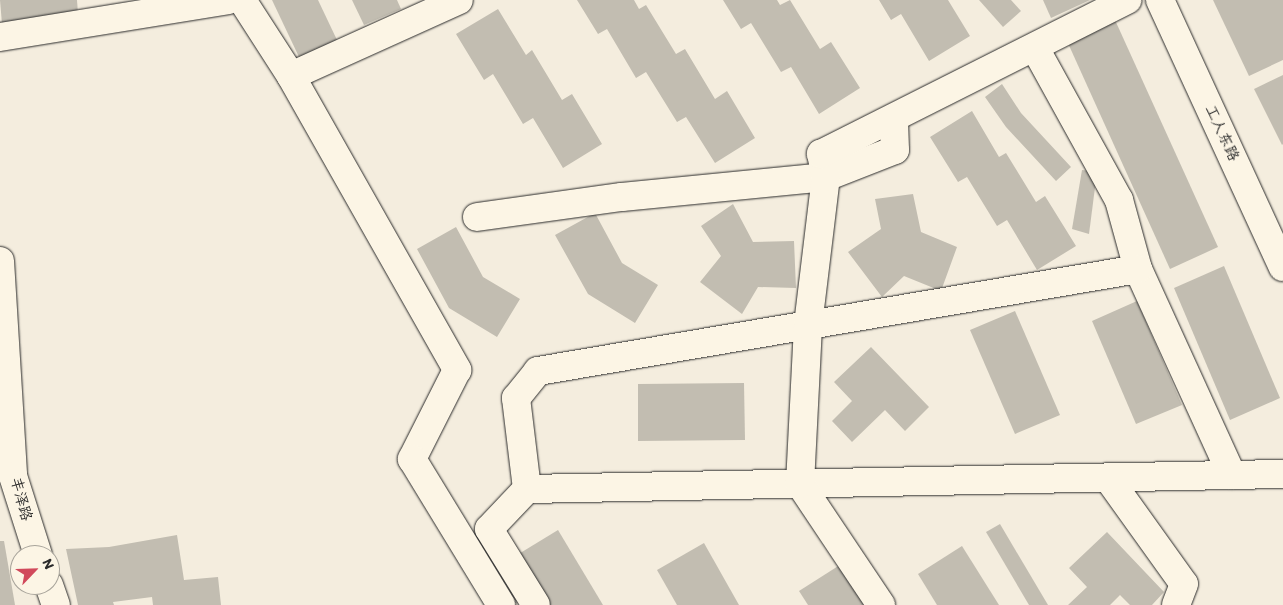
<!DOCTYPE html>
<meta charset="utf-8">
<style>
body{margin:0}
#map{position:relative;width:1283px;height:605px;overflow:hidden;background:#f4edde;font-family:Itim,"LXGW WenKai TC",sans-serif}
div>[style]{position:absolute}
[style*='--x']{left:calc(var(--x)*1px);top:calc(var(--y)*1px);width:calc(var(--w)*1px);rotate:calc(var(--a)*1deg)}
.building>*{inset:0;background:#c2bdb1}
.roads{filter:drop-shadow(0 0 1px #2b2b2b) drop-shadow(0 0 1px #2b2b2b)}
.minor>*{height:28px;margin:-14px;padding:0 14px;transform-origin:14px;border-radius:14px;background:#fcf5e5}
.major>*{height:28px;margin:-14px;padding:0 14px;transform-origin:14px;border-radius:14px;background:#fcf5e5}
span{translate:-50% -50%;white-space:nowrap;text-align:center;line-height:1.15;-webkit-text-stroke:5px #fcf5e5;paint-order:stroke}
.street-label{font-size:15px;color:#2b2b2b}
.north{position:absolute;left:10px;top:545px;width:50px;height:50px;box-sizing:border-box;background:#fcf5e5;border:1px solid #a8a49b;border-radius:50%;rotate:66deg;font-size:14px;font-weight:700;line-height:20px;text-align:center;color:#2b2b2b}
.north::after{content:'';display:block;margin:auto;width:18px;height:22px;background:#d1495b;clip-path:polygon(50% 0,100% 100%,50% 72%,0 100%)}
</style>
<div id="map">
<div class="building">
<div style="clip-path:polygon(0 0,77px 0,78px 14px,2px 24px)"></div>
<div style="clip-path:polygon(272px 0,318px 0,337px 40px,299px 57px)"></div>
<div style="clip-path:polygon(352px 0,397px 0,401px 9px,364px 25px)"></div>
<div style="clip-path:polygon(577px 0,634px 0,639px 9px,646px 5px,676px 54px,685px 49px,715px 99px,727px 91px,755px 138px,715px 163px,686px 117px,677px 122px,646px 72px,636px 78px,607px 29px,598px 34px)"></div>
<div style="clip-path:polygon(723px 0,777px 0,780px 5px,790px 0,820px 49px,831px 42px,860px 88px,819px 114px,791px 67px,781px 72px,751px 23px,741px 29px)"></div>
<div style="clip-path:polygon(879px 0,948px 0,970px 36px,929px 61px,901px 14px,891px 20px)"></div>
<div style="clip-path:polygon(979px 0,1011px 0,1021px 11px,1003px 27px)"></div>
<div style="clip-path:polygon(1043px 0,1090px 0,1051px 18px)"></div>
<div style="clip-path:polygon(1213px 0,1283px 0,1283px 60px,1249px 76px)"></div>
<div style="clip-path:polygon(498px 9px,526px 55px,532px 50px,562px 100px,572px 94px,602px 144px,563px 168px,533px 118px,523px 124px,493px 74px,484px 80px,456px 34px)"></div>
<div style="clip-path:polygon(1115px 20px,1218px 247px,1170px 269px,1067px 41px)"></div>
<div style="clip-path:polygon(1283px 75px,1283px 144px,1282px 145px,1254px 89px)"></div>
<div style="clip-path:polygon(1002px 84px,1021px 113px,1071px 167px,1056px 181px,1006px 127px,985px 97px)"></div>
<div style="clip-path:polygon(972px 111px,999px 157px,1006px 153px,1036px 202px,1045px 196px,1076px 246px,1037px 270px,1007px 220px,997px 226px,967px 177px,958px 182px,930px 137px)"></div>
<div style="clip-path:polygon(1082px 170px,1097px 172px,1089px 234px,1072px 229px)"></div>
<div style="clip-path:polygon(913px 194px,921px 232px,957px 247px,941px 291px,904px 276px,882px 297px,848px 252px,881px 229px,875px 199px)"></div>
<div style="clip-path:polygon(733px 204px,753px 242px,794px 241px,796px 288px,758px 287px,742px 314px,700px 282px,721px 256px,701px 226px)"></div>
<div style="clip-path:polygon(595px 213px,622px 263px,658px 285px,635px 323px,588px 294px,555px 235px)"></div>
<div style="clip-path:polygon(456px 227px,483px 277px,520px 299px,497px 337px,449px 308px,417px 249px)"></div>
<div style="clip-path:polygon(1224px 266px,1280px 398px,1230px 420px,1174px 288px)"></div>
<div style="clip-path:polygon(1137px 301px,1182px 405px,1136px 424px,1092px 321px)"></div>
<div style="clip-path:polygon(1015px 311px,1060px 415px,1015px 434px,970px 330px)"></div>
<div style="clip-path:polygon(871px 347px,929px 407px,905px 431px,885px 410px,852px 442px,832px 421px,852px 401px,834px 382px)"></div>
<div style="clip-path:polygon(744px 383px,745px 440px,638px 441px,638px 384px)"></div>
<div style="clip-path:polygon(1000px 524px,1048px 605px,1029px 605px,986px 532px)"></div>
<div style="clip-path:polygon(558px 530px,603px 605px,548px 605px,517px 555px)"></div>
<div style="clip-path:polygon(1107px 532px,1164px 592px,1152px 605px,1130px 605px,1120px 595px,1110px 605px,1068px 605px,1087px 587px,1069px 568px)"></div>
<div style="clip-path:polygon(177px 535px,184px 580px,218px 577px,221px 605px,153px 605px,152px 597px,113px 602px,114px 605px,78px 605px,66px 549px,109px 547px)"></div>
<div style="clip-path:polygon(0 541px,4px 541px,15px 605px,0 605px)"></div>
<div style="clip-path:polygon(704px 543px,739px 605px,677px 605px,657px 570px)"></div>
<div style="clip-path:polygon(962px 546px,999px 605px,937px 605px,918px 574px)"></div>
<div style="clip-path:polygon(843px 563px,870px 605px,808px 605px,799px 591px)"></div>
</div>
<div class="roads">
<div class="minor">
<div style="--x:242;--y:0;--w:90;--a:57.2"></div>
<div style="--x:291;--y:76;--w:184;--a:-24.3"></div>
<div style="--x:0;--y:37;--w:231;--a:-9.2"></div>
<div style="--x:1035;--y:48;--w:174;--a:61.1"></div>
<div style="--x:1119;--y:200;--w:72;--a:74.6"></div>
<div style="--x:1138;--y:269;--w:226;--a:65.5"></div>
<div style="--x:291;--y:76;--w:338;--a:60.5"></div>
<div style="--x:457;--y:370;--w:100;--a:116.8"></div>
<div style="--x:412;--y:459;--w:171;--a:58.6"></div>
<div style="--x:477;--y:217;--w:146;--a:-7.9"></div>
<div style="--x:622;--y:197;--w:205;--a:-5.6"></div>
<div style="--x:826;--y:177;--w:74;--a:-21.4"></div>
<div style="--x:895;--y:150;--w:32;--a:-92"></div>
<div style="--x:0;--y:261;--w:215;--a:86.5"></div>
<div style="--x:13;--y:476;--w:83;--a:72.4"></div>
<div style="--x:1138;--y:269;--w:609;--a:170.35"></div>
<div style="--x:538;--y:371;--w:35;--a:129"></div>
<div style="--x:516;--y:398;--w:92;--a:83.1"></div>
<div style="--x:527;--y:489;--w:756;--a:-1.14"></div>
<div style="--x:1108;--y:478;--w:130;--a:54.4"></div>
<div style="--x:1184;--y:584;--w:22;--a:111"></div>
<div style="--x:527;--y:489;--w:55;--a:133.5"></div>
<div style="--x:489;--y:529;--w:89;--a:58.3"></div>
<div style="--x:49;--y:585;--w:21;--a:71"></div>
<div style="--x:881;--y:605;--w:146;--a:-123.8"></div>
<div style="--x:800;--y:484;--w:159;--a:-87.1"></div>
<div style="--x:808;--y:325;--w:149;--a:-83.1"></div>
<div style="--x:826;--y:177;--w:24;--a:-102"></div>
<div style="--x:821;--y:154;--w:343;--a:-26.7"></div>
</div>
<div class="major">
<div style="--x:1160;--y:0;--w:294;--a:65.3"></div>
</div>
</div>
<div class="street-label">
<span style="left:1222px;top:133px;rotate:65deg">工人东路</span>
<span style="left:21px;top:499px;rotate:75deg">丰泽路</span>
</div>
<div class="north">N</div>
</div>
